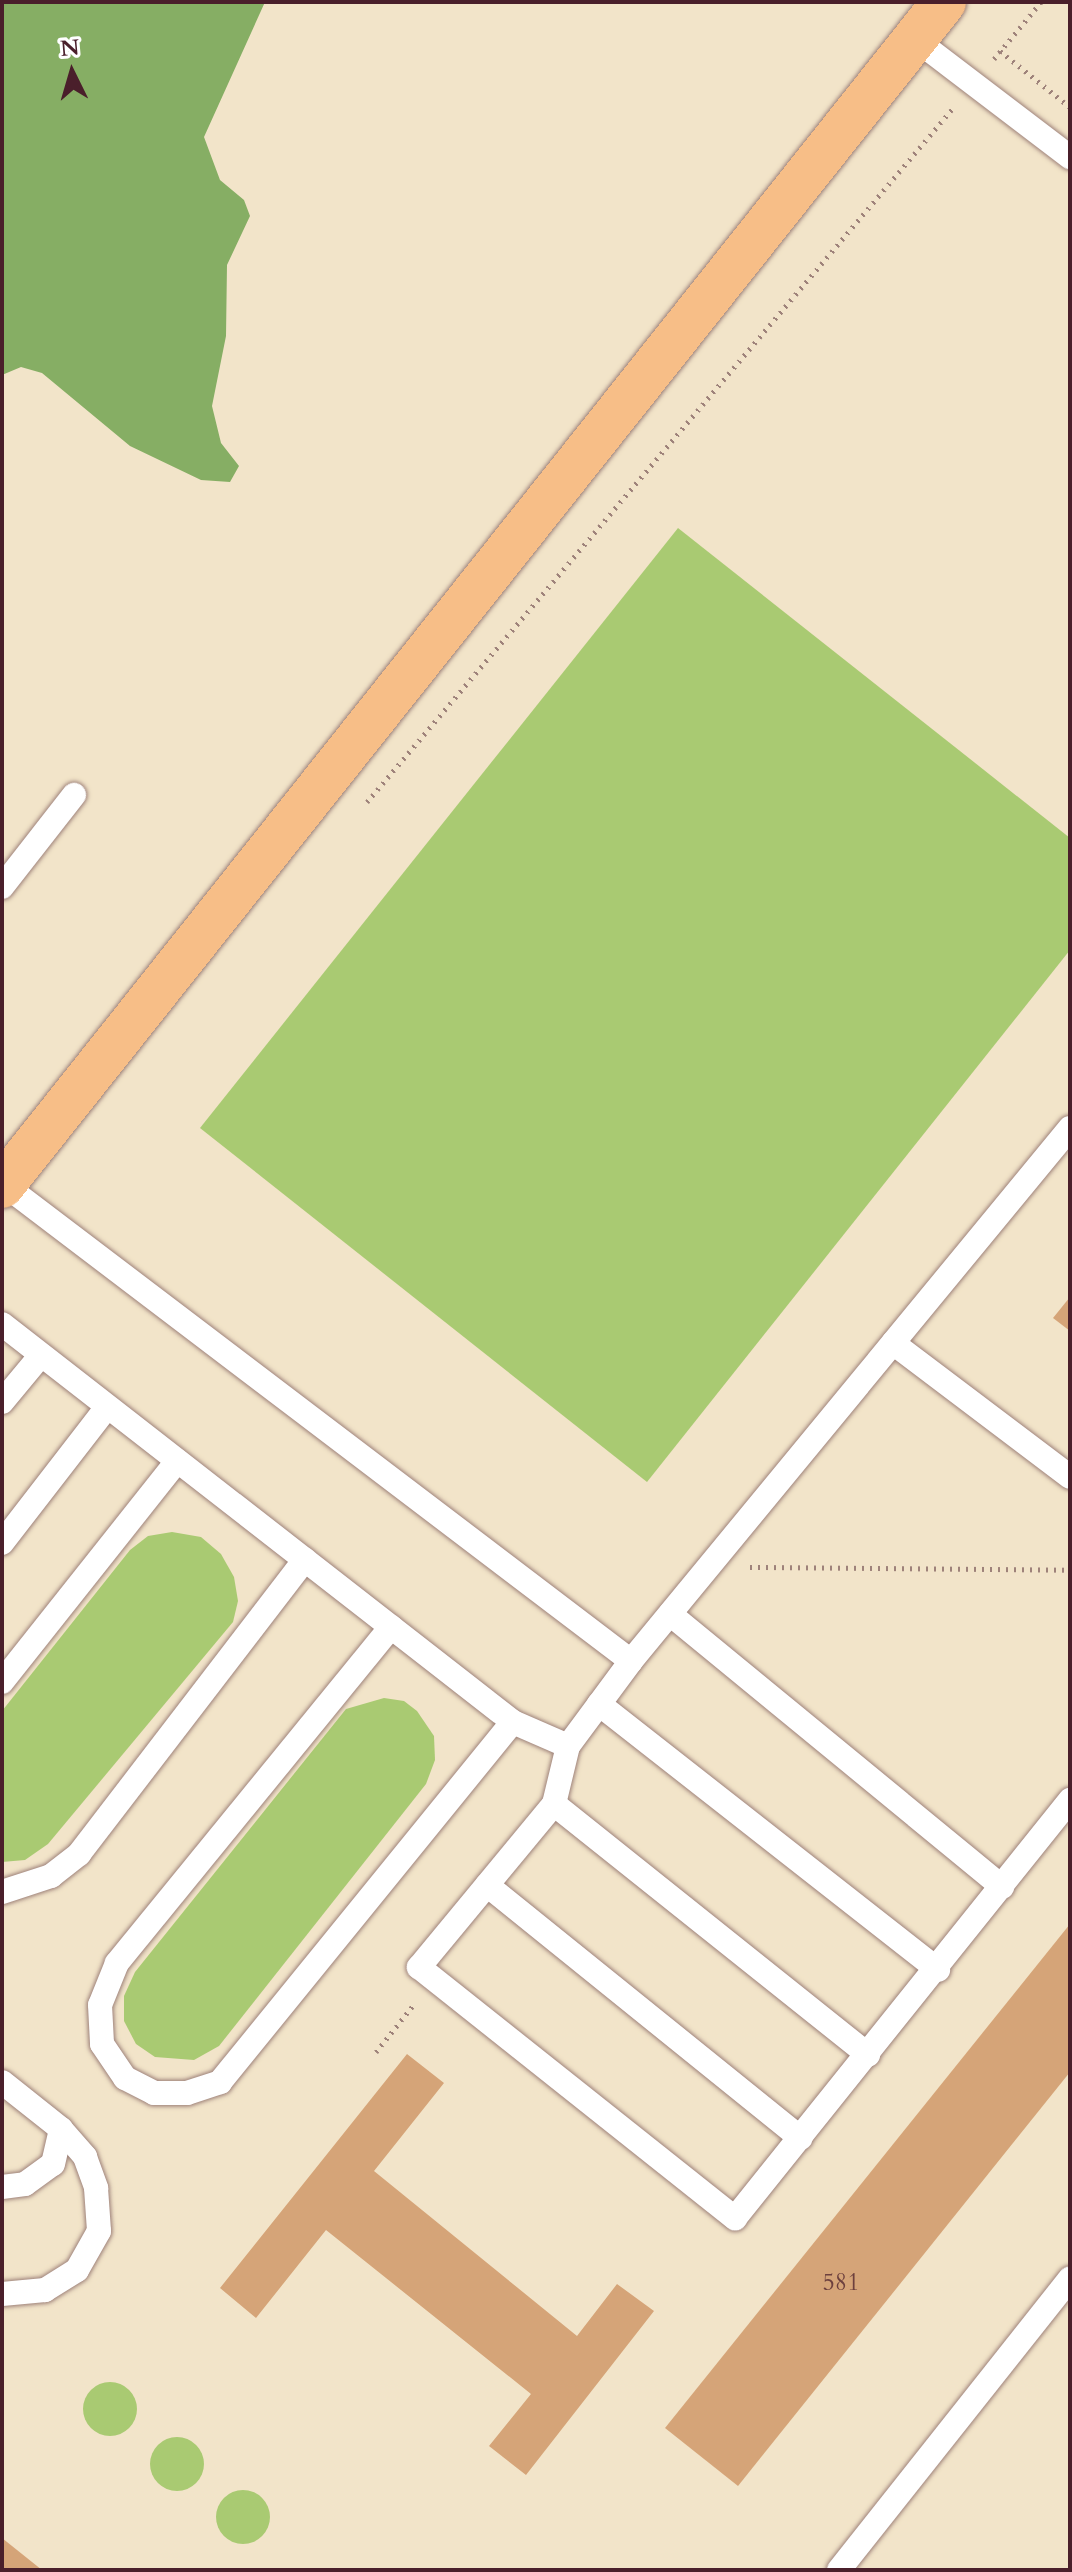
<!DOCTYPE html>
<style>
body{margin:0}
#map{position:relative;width:1072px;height:2572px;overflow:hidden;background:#f2e4c9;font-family:Cardo,serif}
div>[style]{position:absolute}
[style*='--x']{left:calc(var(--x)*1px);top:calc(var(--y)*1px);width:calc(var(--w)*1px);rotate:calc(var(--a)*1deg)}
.green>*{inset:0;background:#a9ca72}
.round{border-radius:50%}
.forest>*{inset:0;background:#86ae64}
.building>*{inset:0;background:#d5a478}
.path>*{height:5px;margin-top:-2.5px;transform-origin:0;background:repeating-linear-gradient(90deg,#9e827a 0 2px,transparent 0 8px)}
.roads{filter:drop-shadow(0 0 2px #9e827a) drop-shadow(0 0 2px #9e827a)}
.lane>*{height:24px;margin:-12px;padding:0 12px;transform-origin:12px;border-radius:12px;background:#fff}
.primary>*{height:44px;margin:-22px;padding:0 22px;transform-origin:22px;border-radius:22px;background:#f7be87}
span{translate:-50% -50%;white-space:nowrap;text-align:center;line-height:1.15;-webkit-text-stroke:7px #fff;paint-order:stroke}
.number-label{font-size:24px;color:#6d403e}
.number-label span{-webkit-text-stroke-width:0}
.frame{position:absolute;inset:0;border:4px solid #4a1f2b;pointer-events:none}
.north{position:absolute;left:32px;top:32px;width:80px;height:80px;-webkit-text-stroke:6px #fff;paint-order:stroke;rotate:355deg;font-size:22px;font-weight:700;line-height:32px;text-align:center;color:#4a1f2b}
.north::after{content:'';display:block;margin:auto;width:28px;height:36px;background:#4a1f2b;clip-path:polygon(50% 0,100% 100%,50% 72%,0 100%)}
</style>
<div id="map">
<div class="green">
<div style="clip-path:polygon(678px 528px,1070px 838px,1070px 950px,647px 1482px,200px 1128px)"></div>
<div style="clip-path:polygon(172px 1532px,201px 1537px,221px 1554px,234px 1577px,238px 1601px,233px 1622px,48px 1844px,25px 1860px,2px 1862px,2px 1711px,130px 1550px,148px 1536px)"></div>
<div style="clip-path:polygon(384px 1698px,404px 1701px,417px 1711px,434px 1736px,435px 1760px,426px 1784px,219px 2046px,194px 2060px,155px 2057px,136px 2044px,124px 2021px,124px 1996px,135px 1972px,346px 1709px)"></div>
<div class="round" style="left:83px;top:2382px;width:54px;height:54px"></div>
<div class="round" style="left:150px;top:2437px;width:54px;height:54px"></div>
<div class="round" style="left:216px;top:2490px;width:54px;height:54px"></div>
</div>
<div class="forest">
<div style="clip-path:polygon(2px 2px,265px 2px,204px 137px,220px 180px,244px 200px,250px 216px,227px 265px,226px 336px,212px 406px,221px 443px,239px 466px,230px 482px,201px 480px,130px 446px,42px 373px,21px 367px,2px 375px)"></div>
</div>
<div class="building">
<div style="clip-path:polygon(1070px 1297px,1070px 1331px,1053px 1318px)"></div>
<div style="clip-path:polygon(1070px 1924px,1070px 2072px,738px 2486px,665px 2428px)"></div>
<div style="clip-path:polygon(407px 2054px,444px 2083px,374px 2171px,577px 2336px,617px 2284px,654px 2311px,526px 2475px,489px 2446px,531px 2394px,326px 2230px,256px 2318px,220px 2288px)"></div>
<div style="clip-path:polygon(2px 2538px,42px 2570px,2px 2570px)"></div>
</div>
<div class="path">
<div style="--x:1000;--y:51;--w:90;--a:38.7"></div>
<div style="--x:994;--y:59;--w:74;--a:-50.5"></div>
<div style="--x:367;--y:802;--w:910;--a:-49.82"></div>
<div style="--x:750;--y:1567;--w:320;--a:0.5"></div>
<div style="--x:376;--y:2052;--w:63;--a:-51.5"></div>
</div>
<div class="roads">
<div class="lane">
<div style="--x:915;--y:39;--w:195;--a:37.3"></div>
<div style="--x:2;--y:887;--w:117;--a:-52"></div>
<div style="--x:1070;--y:1128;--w:691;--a:129.48"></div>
<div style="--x:631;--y:1661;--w:106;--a:126.5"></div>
<div style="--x:568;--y:1746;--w:60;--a:103.6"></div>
<div style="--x:554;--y:1804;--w:212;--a:129.6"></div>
<div style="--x:419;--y:1967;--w:404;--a:38.5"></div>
<div style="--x:735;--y:2218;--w:536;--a:-51.29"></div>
<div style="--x:2;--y:1183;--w:790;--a:37.23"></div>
<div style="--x:2;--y:1324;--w:648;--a:37.91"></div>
<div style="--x:513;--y:1722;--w:60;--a:23.6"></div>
<div style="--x:893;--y:1343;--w:222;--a:37.1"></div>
<div style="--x:2;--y:1402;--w:61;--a:-50.3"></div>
<div style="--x:2;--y:1543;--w:172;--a:-52.3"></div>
<div style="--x:670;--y:1614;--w:430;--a:39.4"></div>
<div style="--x:391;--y:1627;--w:434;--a:129.2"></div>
<div style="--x:117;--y:1963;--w:45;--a:112"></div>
<div style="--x:100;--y:2005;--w:39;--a:87"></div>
<div style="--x:102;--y:2044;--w:41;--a:55.9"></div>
<div style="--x:125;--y:2078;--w:33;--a:27"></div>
<div style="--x:154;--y:2093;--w:33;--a:0"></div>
<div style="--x:187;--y:2093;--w:35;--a:-18"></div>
<div style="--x:220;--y:2082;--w:464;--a:-50.9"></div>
<div style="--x:2;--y:1682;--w:282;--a:-51.6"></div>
<div style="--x:599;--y:1704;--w:431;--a:38.1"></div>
<div style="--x:554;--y:1804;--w:402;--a:38.6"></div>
<div style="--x:487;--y:1885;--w:403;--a:38.9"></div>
<div style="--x:2;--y:1892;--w:52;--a:-18.1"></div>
<div style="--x:51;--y:1876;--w:36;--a:-38"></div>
<div style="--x:79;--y:1854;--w:371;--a:-52.5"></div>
<div style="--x:2;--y:2082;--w:75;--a:38.5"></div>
<div style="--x:61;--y:2129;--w:37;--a:49"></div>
<div style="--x:85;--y:2157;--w:33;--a:70"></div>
<div style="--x:96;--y:2188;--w:43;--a:86"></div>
<div style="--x:99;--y:2231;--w:45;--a:119.4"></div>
<div style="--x:77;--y:2270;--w:38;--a:148"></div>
<div style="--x:45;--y:2290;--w:43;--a:174.7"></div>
<div style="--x:2;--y:2187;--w:23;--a:-7"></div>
<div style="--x:25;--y:2184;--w:34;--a:-36"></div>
<div style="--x:53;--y:2164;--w:36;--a:-77"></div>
<div style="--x:839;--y:2570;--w:372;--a:-51.6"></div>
</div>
<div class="primary">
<div style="--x:2;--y:1186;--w:1513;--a:-51.49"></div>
</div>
</div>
<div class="number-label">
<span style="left:841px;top:2283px">581</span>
</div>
<div class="frame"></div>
<div class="north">N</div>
</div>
